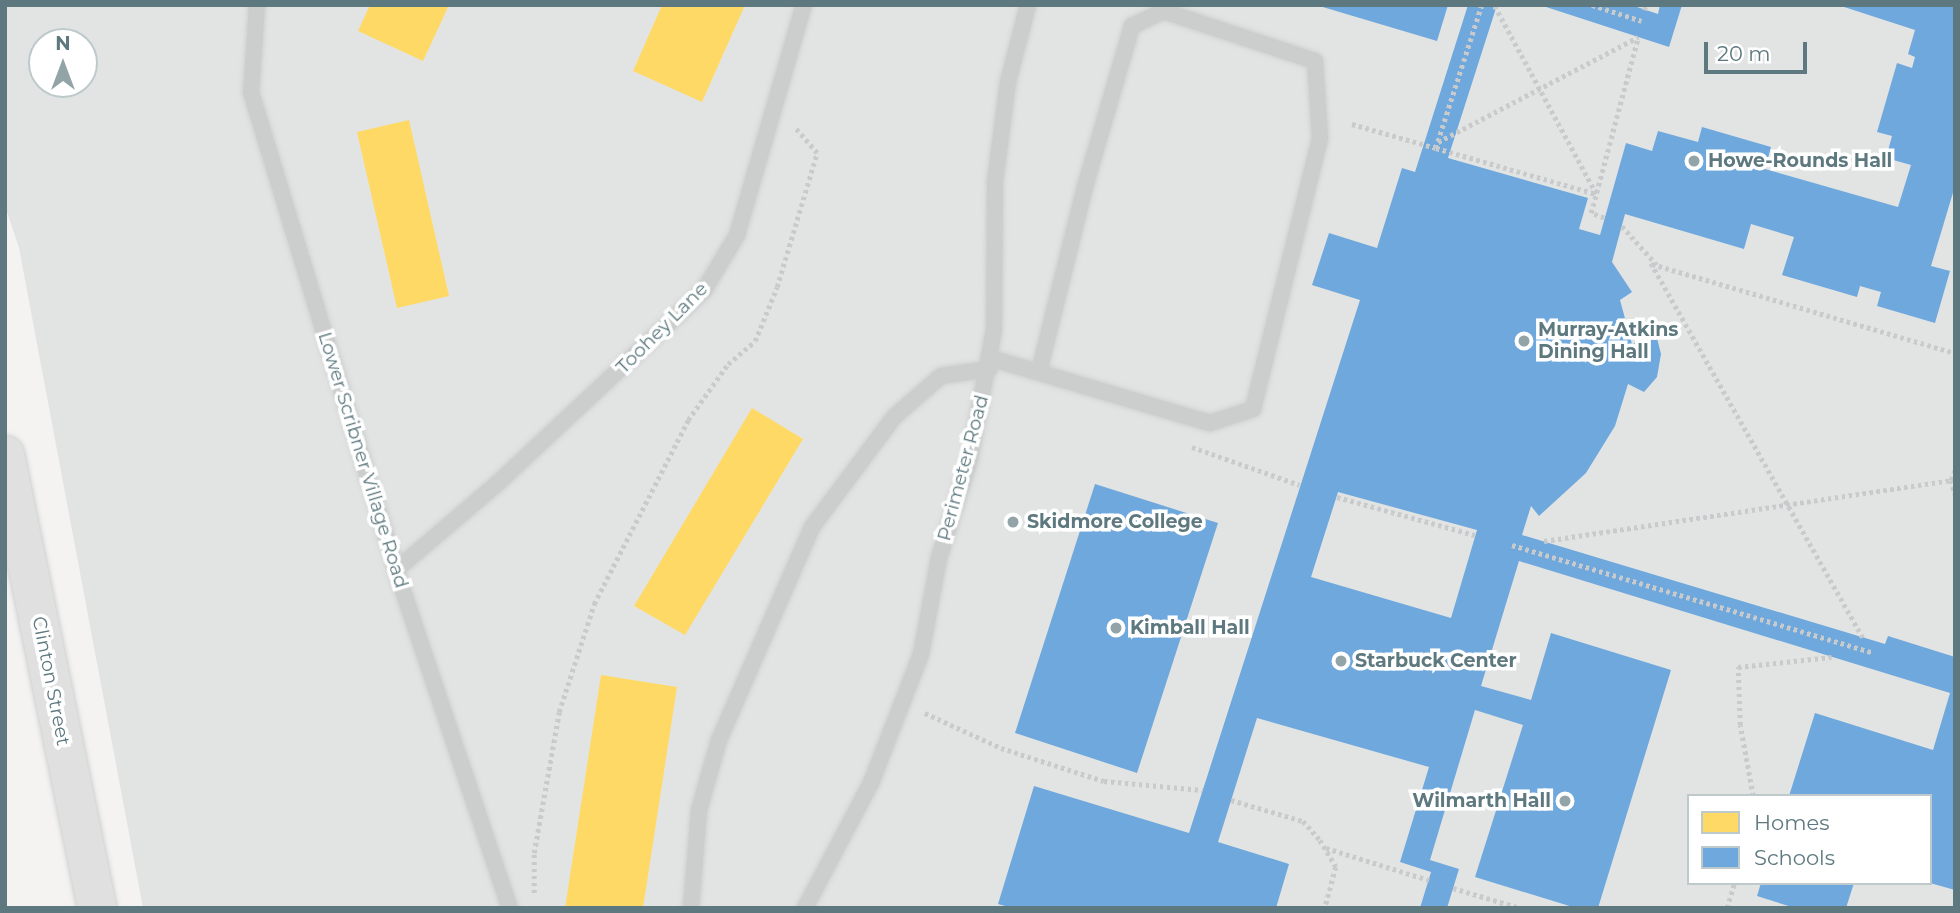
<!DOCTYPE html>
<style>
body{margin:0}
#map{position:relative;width:1960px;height:913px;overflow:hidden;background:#f4f3f2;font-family:Montserrat,sans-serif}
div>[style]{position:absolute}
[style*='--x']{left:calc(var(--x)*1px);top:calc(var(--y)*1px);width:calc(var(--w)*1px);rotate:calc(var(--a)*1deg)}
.built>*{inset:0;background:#e2e4e3}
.homes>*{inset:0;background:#ffd966}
.schools>*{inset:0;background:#6fa8dc}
.path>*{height:4.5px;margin-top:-2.25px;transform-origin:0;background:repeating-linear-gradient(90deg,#c9cacb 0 3.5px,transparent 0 7px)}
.roads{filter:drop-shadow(0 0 2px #cfd1d1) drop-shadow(0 0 2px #cfd1d1)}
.lane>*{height:16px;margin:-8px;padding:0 8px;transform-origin:8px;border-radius:8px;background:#cccecd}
.secondary>*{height:38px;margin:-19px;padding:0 19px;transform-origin:19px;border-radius:19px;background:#e0e0e0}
.dots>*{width:19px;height:19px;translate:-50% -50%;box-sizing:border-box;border:4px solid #fff;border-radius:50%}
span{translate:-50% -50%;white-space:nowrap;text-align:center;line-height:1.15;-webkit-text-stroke:7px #fff;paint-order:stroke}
.poi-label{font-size:19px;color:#5d797f;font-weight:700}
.left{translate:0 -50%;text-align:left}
.right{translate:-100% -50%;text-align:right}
.street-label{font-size:19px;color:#5d797f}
.frame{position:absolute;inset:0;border:7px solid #5d797f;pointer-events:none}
.legend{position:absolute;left:1687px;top:794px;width:245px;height:91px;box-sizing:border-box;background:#fff;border:2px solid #bec9cc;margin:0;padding:9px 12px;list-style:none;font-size:21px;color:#5d797f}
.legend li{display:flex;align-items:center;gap:14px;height:35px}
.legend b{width:35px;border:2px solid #bec9cc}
.north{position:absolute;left:28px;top:28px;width:70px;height:70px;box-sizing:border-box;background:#fff;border:2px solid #bec9cc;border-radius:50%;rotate:0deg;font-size:19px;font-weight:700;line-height:28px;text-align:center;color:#5d797f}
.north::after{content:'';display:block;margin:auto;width:24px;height:32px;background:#92a4a7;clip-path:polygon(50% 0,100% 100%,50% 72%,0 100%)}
.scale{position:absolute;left:1704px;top:42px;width:103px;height:32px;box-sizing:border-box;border:4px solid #5d797f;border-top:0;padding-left:9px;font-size:21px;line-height:24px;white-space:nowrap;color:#5d797f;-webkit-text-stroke:5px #fff;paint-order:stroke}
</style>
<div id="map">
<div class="built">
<div style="clip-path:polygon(evenodd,5px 5px,1955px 5px,1955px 908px,143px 908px,19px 248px,5px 206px,5px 5px,42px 42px,84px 42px,84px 84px,42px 84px,42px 42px,5px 5px,1689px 796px,1930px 796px,1930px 883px,1689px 883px,1689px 796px)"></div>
</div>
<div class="homes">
<div style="clip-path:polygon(370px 5px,449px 5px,423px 61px,358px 31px)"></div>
<div style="clip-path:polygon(662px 5px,745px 5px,702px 102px,633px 71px)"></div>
<div style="clip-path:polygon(409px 120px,449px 296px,397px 308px,357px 132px)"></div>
<div style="clip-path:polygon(752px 408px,803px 439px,685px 635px,634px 606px)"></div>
<div style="clip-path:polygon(601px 675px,677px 687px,643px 908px,565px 908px)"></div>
</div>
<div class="schools">
<div style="clip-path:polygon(1316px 5px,1448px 5px,1437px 41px)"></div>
<div style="clip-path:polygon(evenodd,1468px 5px,1497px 5px,1448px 158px,1588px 198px,1579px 229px,1600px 235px,1626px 143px,1652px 151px,1658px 131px,1698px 142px,1702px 127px,1771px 147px,1765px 169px,1898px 207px,1911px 165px,1886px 158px,1892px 136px,1877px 132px,1897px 63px,1912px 68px,1915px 57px,1908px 54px,1915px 30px,1838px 5px,1955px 5px,1955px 186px,1931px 266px,1950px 271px,1935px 323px,1877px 306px,1881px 292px,1860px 286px,1857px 297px,1782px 275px,1794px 237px,1751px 224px,1744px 249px,1625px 214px,1612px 262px,1632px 292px,1620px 300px,1632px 344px,1657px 338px,1661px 354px,1657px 377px,1644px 392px,1628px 384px,1615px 426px,1586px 473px,1539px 516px,1531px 506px,1522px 535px,1885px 644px,1888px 636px,1955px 657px,1955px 890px,1930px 883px,1930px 796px,1789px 796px,1815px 713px,1933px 750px,1950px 693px,1519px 561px,1481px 686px,1531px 700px,1551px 633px,1671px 670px,1598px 908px,1576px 908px,1475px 877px,1523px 725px,1475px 710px,1430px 860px,1459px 869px,1447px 908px,1420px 908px,1431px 872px,1400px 862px,1429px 767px,1257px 718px,1218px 842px,1289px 864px,1276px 908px,1012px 908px,998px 904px,1034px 786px,1189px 833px,1360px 300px,1312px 285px,1329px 233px,1377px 248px,1402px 168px,1415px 172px,1468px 5px,1338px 492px,1477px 530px,1451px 618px,1311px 577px,1338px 492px)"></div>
<div style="clip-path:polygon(1540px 5px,1631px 5px,1658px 14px,1660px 5px,1682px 5px,1669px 47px)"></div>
<div style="clip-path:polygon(1095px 484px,1218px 523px,1137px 773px,1015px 733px)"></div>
<div style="clip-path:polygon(1761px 883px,1854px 883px,1846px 908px,1795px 908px,1757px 896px)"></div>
</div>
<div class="path">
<div style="--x:1482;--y:5;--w:150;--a:107.8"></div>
<div style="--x:1436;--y:148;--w:166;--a:16"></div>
<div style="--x:1596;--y:194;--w:215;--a:-118.4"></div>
<div style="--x:1592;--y:5;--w:52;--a:17.7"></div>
<div style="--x:1644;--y:10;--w:5;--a:-68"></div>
<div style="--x:1352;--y:124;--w:87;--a:15.9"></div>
<div style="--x:1438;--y:142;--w:226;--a:-27.7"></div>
<div style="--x:1604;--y:218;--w:14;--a:-159"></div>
<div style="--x:1591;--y:213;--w:182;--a:-75"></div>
<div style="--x:1622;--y:226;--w:52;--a:48.1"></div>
<div style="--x:1651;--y:263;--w:430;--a:60.5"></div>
<div style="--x:1652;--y:264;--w:316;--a:16.4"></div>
<div style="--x:1192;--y:447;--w:114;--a:19.4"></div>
<div style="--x:1951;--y:480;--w:11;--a:-68"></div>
<div style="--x:1337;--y:497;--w:143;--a:15.4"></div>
<div style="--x:1544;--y:541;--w:412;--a:-8.5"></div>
<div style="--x:1951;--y:480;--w:15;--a:74"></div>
<div style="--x:1512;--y:545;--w:375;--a:16.6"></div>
<div style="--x:925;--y:713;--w:84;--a:24.7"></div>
<div style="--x:1001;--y:748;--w:108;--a:17.8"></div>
<div style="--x:1104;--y:781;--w:99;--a:5.2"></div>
<div style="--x:1753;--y:796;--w:72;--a:-100.4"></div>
<div style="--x:1740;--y:725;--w:58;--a:-92"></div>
<div style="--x:1738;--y:667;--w:94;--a:-6.1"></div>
<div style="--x:1231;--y:800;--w:75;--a:16.3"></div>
<div style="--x:1303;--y:821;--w:25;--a:48"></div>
<div style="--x:1320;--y:840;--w:31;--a:59"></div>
<div style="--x:1336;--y:867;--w:42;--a:105"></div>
<div style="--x:1326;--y:848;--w:108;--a:17.3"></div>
<div style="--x:1453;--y:888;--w:70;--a:16.6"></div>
<div style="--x:534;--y:893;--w:40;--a:-90"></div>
<div style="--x:534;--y:853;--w:143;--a:-79.9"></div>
<div style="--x:559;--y:712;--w:114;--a:-72"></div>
<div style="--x:594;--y:604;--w:207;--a:-62.9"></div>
<div style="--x:688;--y:420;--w:69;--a:-54.5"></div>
<div style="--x:728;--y:364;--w:35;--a:-40"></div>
<div style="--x:755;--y:341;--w:58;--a:-67.8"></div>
<div style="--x:777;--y:287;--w:140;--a:-73.4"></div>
<div style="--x:817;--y:153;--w:33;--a:-131"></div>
<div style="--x:1727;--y:908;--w:26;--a:-74"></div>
</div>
<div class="roads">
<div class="lane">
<div style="--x:257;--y:5;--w:87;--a:93.9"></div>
<div style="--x:251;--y:92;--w:500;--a:73.1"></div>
<div style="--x:396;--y:570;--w:357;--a:71.4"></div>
<div style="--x:990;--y:358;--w:229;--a:16.5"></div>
<div style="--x:1210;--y:423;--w:45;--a:-18"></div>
<div style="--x:1253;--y:409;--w:279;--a:-76.1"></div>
<div style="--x:1320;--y:138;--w:77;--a:-93.7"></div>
<div style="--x:1315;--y:61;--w:159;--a:-161.7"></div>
<div style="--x:1164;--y:11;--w:35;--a:155"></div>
<div style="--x:1132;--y:26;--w:168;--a:106.3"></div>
<div style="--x:1085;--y:187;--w:190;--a:104"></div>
<div style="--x:396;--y:570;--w:135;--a:-40.5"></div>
<div style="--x:499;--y:482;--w:281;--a:-43.1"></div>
<div style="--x:704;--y:290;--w:64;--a:-59"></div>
<div style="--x:737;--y:235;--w:240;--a:-73.8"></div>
<div style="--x:691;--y:908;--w:98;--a:-85.3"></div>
<div style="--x:699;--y:810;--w:73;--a:-74.1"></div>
<div style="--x:719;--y:740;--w:232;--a:-66.4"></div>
<div style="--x:812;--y:527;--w:137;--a:-53.3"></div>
<div style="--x:894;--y:417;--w:62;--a:-41.1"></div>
<div style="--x:941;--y:376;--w:49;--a:-8.3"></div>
<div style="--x:805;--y:908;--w:141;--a:-62.2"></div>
<div style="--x:871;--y:783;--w:138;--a:-68.8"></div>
<div style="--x:921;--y:654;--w:98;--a:-79.4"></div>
<div style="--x:939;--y:558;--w:104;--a:-72.6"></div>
<div style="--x:970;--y:459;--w:132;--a:-79.5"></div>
<div style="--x:994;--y:329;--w:147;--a:-89.6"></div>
<div style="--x:995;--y:182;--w:101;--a:-82.6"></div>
<div style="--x:1008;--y:82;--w:80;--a:-75.4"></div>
</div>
<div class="secondary">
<div style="--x:5;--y:455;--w:462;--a:78.5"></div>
</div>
</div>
<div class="dots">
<div style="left:1694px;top:161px;background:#92a4a7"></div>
<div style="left:1524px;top:341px;background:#92a4a7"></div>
<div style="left:1013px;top:522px;background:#92a4a7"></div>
<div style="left:1116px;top:628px;background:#92a4a7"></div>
<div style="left:1341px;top:661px;background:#92a4a7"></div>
<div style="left:1565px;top:801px;background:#92a4a7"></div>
</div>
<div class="poi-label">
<span class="left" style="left:1708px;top:161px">Howe-Rounds Hall</span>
<span class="left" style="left:1538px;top:341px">Murray-Atkins<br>Dining Hall</span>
<span class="left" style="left:1027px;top:522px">Skidmore College</span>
<span class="left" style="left:1130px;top:628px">Kimball Hall</span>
<span class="left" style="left:1355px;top:661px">Starbuck Center</span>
<span class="right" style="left:1551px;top:801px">Wilmarth Hall</span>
</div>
<div class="street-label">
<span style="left:662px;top:328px;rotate:-45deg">Toohey Lane</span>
<span style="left:363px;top:460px;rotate:73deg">Lower Scribner Village Road</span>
<span style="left:963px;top:468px;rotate:-75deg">Perimeter Road</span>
<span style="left:51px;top:681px;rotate:79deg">Clinton Street</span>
</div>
<div class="frame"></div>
<ul class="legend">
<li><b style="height:19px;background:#ffd966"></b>Homes</li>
<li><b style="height:19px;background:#6fa8dc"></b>Schools</li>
</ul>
<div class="north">N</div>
<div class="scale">20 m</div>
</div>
